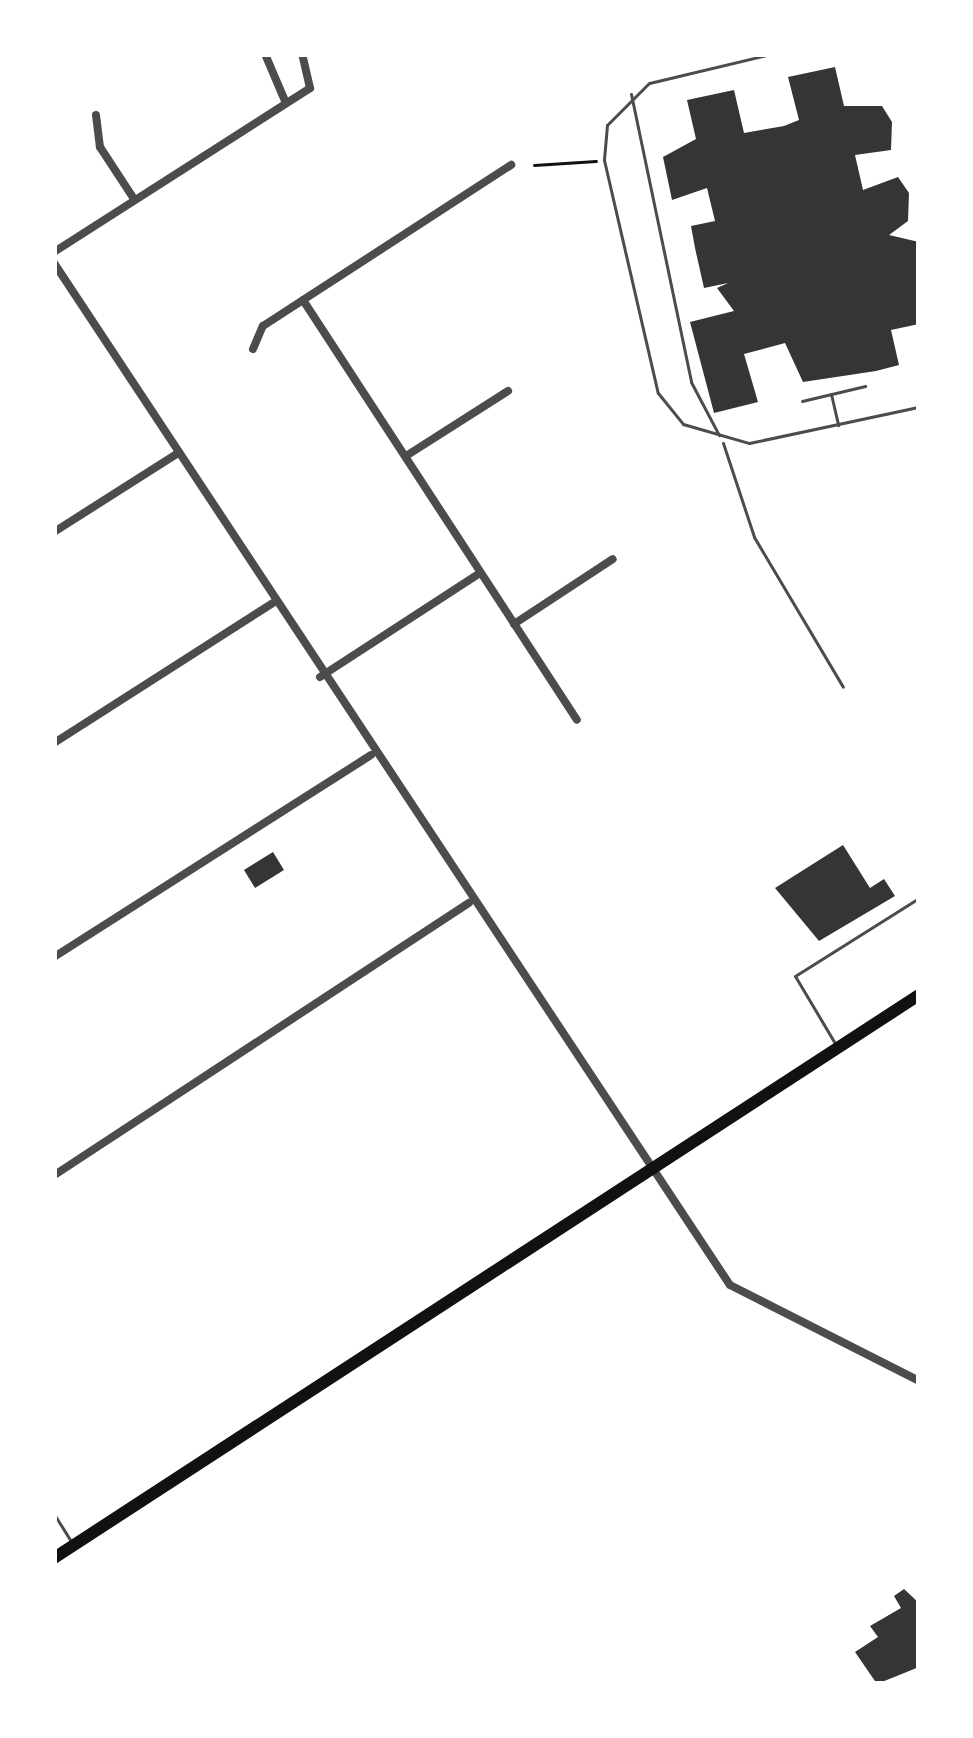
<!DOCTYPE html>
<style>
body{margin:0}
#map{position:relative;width:973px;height:1738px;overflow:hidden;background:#fff;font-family:Jost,sans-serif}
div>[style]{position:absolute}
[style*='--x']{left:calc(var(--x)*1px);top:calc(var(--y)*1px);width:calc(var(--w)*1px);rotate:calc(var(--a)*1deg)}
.building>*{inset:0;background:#353535}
.path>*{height:3px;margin:-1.5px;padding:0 1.5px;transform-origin:1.5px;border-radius:1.5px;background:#111}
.service>*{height:3px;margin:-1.5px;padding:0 1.5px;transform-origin:1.5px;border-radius:1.5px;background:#4c4c4c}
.minor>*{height:8px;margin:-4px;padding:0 4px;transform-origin:4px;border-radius:4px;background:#4c4c4c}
.primary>*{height:12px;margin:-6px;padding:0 6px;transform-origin:6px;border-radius:6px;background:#111}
span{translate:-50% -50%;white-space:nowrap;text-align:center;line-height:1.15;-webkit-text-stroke:10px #fff;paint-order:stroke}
.frame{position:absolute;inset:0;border:57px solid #fff;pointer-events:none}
</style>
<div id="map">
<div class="building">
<div style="clip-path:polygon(835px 67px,844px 106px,882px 106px,892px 122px,891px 150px,855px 155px,863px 190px,898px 177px,909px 193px,908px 221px,889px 235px,919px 242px,919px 324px,891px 330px,899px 365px,876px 371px,803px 382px,785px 343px,744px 354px,758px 402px,714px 413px,690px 322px,734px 311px,717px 288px,728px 283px,704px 288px,695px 248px,691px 226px,715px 221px,707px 188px,672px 200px,663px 157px,696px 139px,687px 100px,734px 90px,744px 133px,784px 126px,799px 120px,788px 77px)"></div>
<div style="clip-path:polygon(843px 845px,870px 888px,884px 879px,895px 896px,819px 941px,775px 888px)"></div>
<div style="clip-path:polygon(273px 852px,284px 870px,255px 888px,244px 870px)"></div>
<div style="clip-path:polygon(904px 1589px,919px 1603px,919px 1667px,877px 1684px,855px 1652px,878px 1637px,870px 1626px,901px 1608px,894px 1596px)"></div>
</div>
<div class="path">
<div style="--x:534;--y:165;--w:62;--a:-3.7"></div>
</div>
<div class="service">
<div style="--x:771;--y:54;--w:125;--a:166.6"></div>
<div style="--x:649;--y:83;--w:59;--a:135"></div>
<div style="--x:607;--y:125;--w:35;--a:95"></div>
<div style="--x:604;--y:160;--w:239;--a:77"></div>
<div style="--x:658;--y:393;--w:40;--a:51"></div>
<div style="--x:683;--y:424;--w:69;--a:16.1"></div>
<div style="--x:749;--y:443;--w:174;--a:-12"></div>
<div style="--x:631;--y:94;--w:294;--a:78.2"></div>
<div style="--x:691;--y:382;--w:60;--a:62.2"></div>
<div style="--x:831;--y:394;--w:32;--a:77"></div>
<div style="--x:802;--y:401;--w:65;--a:-13.4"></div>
<div style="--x:723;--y:443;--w:99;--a:71.7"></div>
<div style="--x:754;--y:537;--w:174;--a:59.3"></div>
<div style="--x:836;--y:1045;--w:80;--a:-120.7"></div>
<div style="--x:795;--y:976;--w:146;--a:-32.2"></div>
<div style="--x:54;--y:1514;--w:36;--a:58"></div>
</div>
<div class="minor">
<div style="--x:265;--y:54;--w:51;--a:66.9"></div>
<div style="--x:96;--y:115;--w:32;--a:83"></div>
<div style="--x:100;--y:147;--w:62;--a:56.8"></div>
<div style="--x:54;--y:252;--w:304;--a:-32.6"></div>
<div style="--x:310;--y:88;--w:35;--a:-103"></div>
<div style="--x:54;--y:263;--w:1225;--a:56.52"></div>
<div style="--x:730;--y:1285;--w:212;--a:26.9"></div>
<div style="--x:303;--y:300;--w:501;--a:56.88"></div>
<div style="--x:253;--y:349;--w:25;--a:-67"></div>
<div style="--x:263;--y:326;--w:296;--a:-33"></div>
<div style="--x:406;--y:456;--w:121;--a:-32.5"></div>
<div style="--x:54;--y:532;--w:147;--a:-32.5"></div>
<div style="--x:514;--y:624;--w:118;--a:-33.3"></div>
<div style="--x:320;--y:677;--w:191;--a:-33"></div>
<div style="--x:54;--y:743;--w:260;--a:-32.6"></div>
<div style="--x:54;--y:957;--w:376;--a:-32.5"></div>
<div style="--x:56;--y:1174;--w:494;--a:-33.3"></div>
</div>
<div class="primary">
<div style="--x:54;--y:1558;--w:1032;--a:-33.06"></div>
</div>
<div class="frame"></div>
</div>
